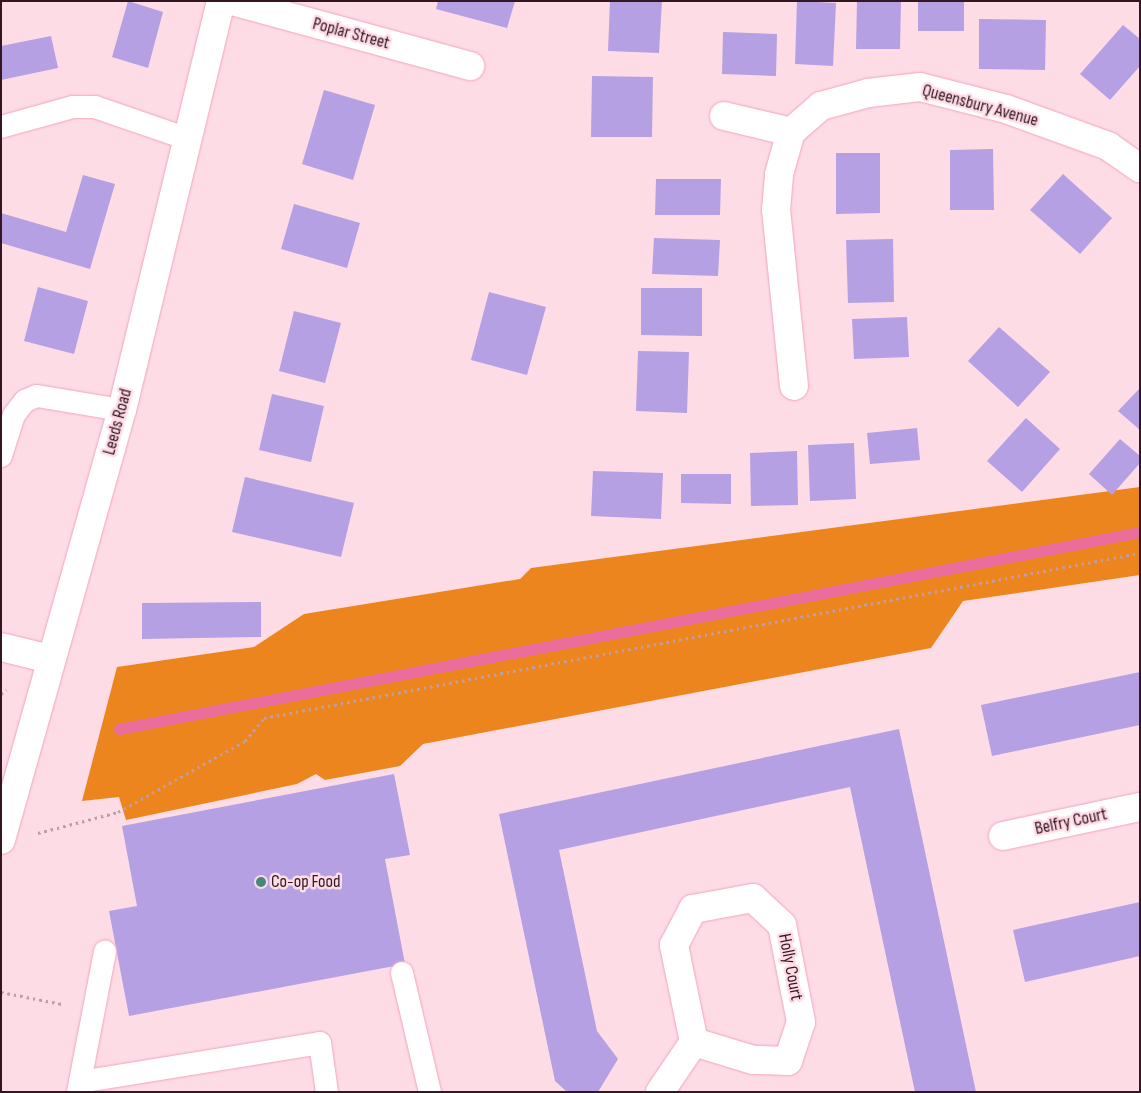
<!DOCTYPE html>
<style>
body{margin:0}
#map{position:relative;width:1141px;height:1093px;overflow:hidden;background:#fedce6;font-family:"Sofia Sans Condensed",sans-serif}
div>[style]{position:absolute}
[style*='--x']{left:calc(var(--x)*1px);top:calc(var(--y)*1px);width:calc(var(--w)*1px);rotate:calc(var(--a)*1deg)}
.forest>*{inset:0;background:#ec851d}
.stream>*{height:11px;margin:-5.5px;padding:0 5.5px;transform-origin:5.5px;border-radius:5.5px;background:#ea6d9c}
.building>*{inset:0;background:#b5a0e3}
.path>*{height:3px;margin-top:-1.5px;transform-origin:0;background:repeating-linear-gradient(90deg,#be9ea8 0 2.5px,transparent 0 6.5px)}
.roads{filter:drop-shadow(0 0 1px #f2a4bd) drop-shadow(0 0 1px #f2a4bd)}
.service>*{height:22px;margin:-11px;padding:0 11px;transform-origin:11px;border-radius:11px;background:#fff}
.minor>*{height:28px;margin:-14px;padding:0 14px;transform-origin:14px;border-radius:14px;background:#fff}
.primary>*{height:28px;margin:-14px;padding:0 14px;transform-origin:14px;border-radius:14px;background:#fff}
.dots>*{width:14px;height:14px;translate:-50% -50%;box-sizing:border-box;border:2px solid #fedce6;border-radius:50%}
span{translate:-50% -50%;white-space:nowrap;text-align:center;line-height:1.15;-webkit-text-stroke:5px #fedce6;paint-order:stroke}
.street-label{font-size:18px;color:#331621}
.poi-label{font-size:18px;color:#331621}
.left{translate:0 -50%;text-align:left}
.frame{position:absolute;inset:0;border:2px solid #331621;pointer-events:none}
</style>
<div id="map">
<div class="forest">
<div style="clip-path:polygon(1140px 487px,1140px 575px,963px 601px,931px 648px,423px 744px,400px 766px,325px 780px,316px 774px,297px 784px,126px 820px,119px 797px,82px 801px,117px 667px,254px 647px,304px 614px,520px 579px,531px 568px)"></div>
</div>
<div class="stream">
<div style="--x:119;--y:729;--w:1040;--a:-10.92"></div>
</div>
<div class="building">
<div style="clip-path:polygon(128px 1px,163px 12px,148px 68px,112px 57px)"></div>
<div style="clip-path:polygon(438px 1px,515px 1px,507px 28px,436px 9px)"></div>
<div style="clip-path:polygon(610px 1px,662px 1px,659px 53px,608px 51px)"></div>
<div style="clip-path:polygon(797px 1px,836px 3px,833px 66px,795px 64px)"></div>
<div style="clip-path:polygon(857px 1px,901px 1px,900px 49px,856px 49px)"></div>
<div style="clip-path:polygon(918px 1px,964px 1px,964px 31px,918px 31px)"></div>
<div style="clip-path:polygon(979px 19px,1046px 20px,1045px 70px,979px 69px)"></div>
<div style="clip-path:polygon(1123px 25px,1140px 39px,1140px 66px,1110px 100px,1080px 74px)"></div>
<div style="clip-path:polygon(723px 32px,777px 34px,776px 76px,722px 74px)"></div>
<div style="clip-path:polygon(51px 36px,58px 68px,1px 80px,1px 46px)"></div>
<div style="clip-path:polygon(592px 76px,653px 77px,652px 137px,591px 137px)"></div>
<div style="clip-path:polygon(324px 90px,375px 105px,353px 180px,302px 164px)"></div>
<div style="clip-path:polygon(993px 149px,994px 210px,950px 210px,950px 150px)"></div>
<div style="clip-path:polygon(836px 153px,880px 153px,880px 213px,836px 214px)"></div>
<div style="clip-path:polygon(1063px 174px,1112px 218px,1080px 254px,1030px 210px)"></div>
<div style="clip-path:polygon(83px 175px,115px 184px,90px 269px,1px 243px,1px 213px,66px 232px)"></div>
<div style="clip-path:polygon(656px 179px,721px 179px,720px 215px,655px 215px)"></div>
<div style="clip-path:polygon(294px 204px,360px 223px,347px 268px,281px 249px)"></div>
<div style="clip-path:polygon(654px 238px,720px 240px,718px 276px,652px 274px)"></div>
<div style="clip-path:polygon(893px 239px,894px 302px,848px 303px,846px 240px)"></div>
<div style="clip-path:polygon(38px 287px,88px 301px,74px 354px,24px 341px)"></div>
<div style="clip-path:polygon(641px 288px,702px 288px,702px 336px,641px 335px)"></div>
<div style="clip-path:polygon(489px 292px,546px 307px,527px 375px,471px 360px)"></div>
<div style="clip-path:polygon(294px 311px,341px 323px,325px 383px,279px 371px)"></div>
<div style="clip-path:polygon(907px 317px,909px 357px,854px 359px,852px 319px)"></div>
<div style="clip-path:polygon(999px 327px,1050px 372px,1018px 407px,968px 361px)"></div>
<div style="clip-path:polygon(638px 351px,689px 352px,687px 413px,636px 411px)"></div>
<div style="clip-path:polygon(1140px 388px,1140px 430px,1118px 411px)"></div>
<div style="clip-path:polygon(272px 394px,324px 406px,311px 462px,259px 450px)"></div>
<div style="clip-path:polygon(1026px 418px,1060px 449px,1022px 492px,987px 461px)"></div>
<div style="clip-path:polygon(917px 428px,920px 460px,870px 464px,867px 433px)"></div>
<div style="clip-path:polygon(1120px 439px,1140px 456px,1140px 463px,1112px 495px,1089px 474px)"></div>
<div style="clip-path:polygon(854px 443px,856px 499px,810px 501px,808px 445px)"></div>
<div style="clip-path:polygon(797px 451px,798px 505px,751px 506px,750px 453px)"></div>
<div style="clip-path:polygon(593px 471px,663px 473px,661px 519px,591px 516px)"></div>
<div style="clip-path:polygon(681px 474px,731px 474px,731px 504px,681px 503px)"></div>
<div style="clip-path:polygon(245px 477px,354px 503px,341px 557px,232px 532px)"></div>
<div style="clip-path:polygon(261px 602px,261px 637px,142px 639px,142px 603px)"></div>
<div style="clip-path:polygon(1140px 672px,1140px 725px,992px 756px,981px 705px)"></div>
<div style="clip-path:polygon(899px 729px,976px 1092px,915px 1092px,850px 787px,559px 850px,597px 1031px,618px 1059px,598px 1092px,567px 1092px,555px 1081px,499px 814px)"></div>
<div style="clip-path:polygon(394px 774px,410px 855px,385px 859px,405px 964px,129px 1016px,109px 911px,137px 906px,122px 826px)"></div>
<div style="clip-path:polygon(1140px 902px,1140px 956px,1025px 982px,1013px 930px)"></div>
</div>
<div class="path">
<div style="--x:1;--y:694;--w:7;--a:-34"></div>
<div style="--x:38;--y:833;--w:83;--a:-14.7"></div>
<div style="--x:118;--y:812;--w:145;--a:-29.2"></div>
<div style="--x:245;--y:741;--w:30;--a:-50"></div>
<div style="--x:264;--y:718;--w:891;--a:-10.67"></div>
<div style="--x:1;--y:992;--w:62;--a:11.1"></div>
</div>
<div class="roads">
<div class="service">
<div style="--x:1;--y:127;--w:75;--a:-15.5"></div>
<div style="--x:73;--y:107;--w:22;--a:0"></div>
<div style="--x:95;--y:107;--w:95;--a:19"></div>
<div style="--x:1;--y:456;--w:43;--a:-72.4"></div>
<div style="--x:14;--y:415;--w:18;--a:-52"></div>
<div style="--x:25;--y:401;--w:13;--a:-23"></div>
<div style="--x:37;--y:396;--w:86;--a:9.4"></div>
<div style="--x:402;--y:973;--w:122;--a:76.8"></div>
<div style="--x:80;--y:1082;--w:243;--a:-9.2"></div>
<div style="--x:320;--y:1043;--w:49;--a:81.9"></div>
<div style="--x:78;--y:1092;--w:143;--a:-79.1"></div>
</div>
<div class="minor">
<div style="--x:232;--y:1;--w:247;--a:15.3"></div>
<div style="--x:724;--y:116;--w:69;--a:13.4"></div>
<div style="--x:794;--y:386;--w:177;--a:-95.8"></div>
<div style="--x:776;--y:210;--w:36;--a:-85"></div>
<div style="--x:779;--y:174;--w:44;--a:-74.1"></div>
<div style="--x:791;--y:132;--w:40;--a:-41"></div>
<div style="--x:821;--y:106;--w:49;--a:-15.5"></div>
<div style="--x:868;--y:93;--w:52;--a:-6.6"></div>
<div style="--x:920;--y:87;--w:89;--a:14.3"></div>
<div style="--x:1006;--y:109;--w:109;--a:19.9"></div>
<div style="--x:1108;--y:146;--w:39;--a:35"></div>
<div style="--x:1;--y:647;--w:50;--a:13.8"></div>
<div style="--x:1003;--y:836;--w:140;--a:-12"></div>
<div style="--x:660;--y:1092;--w:60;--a:-55.8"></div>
<div style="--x:694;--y:1042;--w:99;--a:-101.7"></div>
<div style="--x:674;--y:945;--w:41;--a:-62.2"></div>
<div style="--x:693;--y:909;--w:61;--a:-10.4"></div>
<div style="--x:753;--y:898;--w:40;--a:43"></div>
<div style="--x:782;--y:925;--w:99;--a:78.9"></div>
<div style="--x:801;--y:1022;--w:41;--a:108.4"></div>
<div style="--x:788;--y:1061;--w:35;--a:-178"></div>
<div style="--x:753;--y:1060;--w:62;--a:-163"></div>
</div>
<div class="primary">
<div style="--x:1;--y:840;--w:447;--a:-74.3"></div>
<div style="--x:122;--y:410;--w:421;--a:-76.4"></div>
</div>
</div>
<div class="dots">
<div style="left:261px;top:882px;background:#45887a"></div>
</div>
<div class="street-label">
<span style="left:351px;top:34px;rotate:15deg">Poplar Street</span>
<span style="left:980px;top:106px;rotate:15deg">Queensbury Avenue</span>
<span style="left:118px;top:422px;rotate:-75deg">Leeds Road</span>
<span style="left:1071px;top:822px;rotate:-12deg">Belfry Court</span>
<span style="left:790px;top:967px;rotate:79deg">Holly Court</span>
</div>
<div class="poi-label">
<span class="left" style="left:271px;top:882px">Co-op Food</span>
</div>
<div class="frame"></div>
</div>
